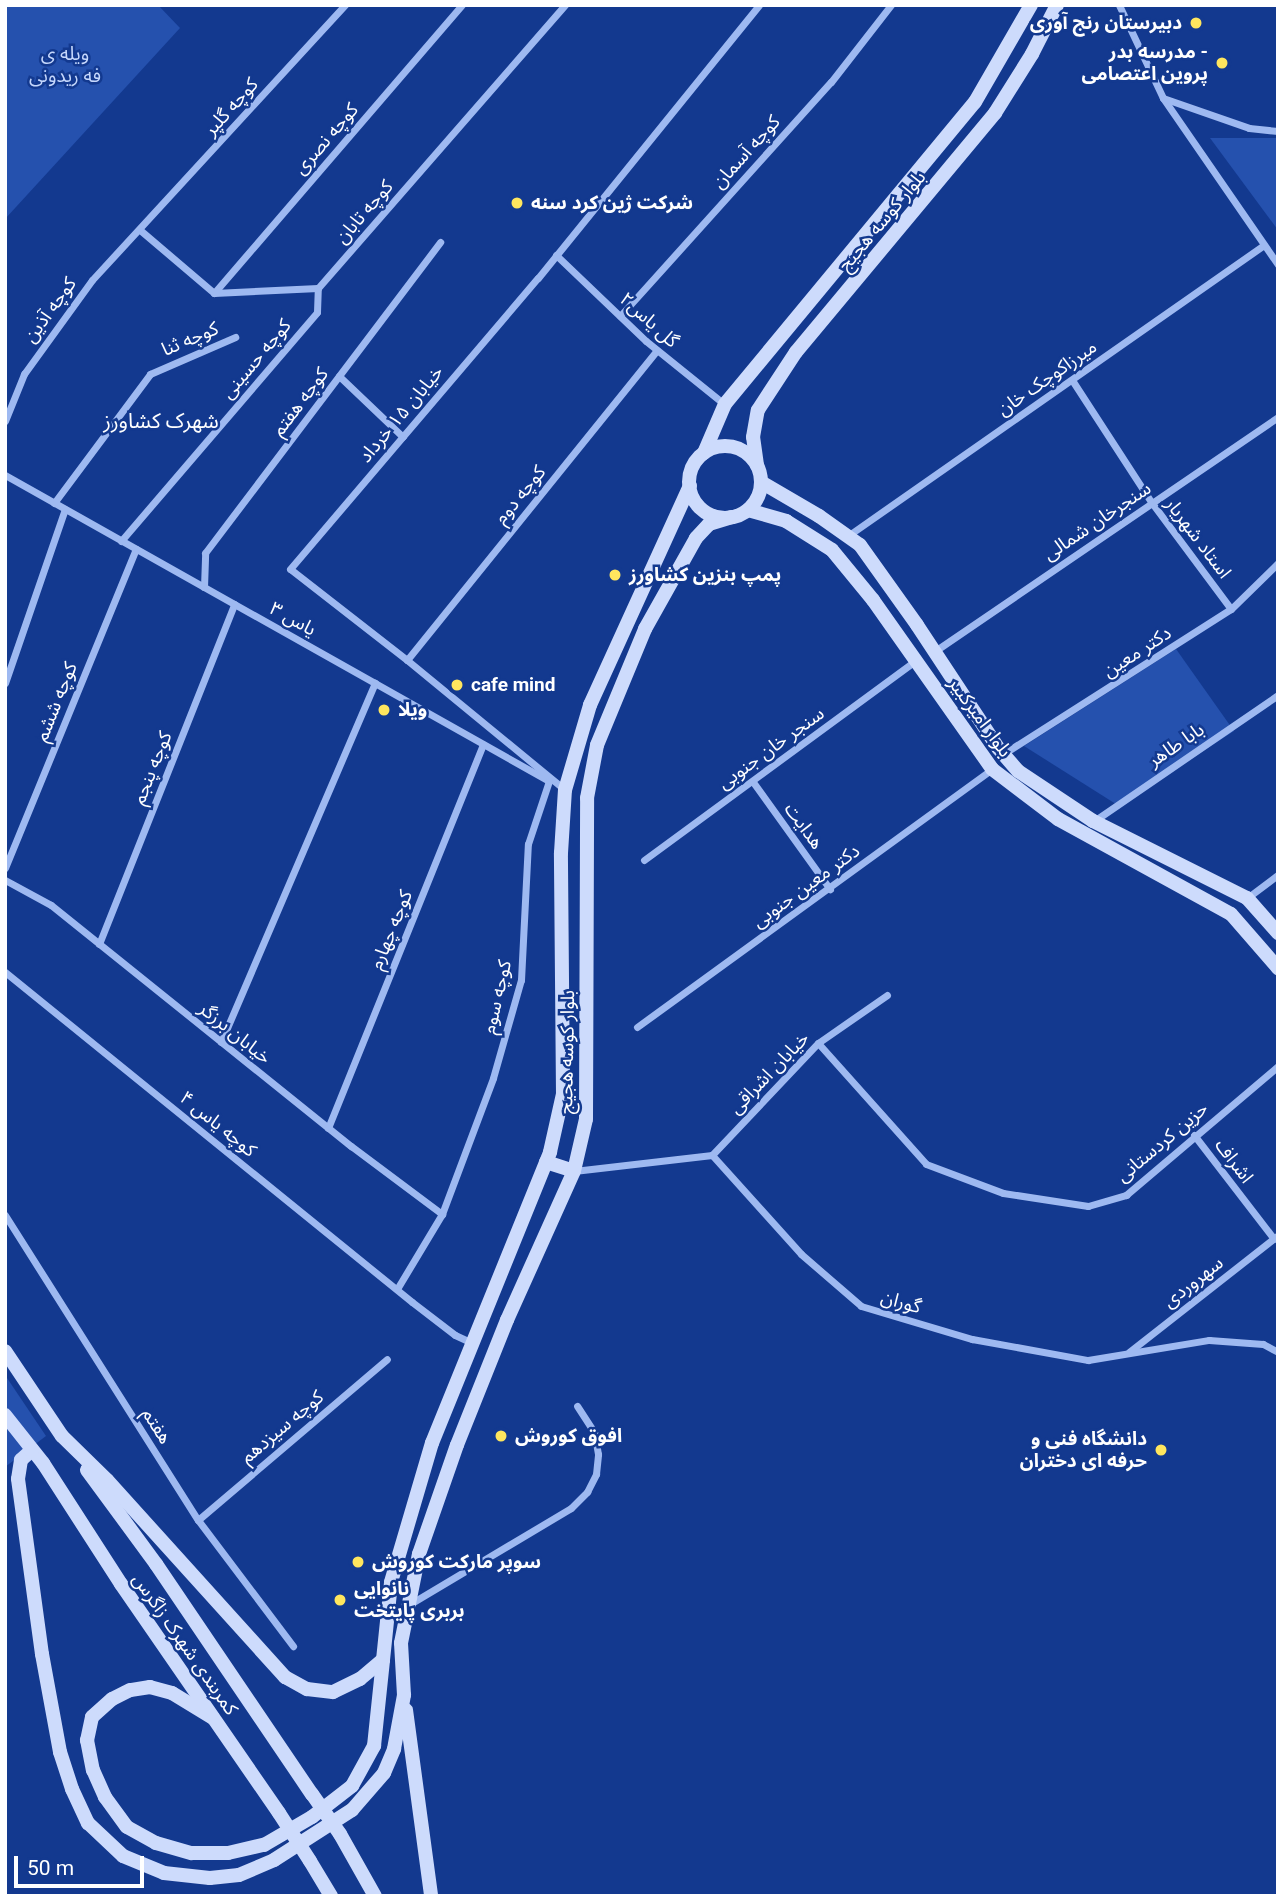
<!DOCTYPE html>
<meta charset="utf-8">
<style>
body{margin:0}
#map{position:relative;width:1283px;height:1901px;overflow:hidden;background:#13398f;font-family:Roboto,"Noto Sans Arabic",sans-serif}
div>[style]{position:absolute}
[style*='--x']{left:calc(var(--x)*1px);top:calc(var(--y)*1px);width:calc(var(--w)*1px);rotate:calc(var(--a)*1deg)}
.green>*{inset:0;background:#2551ae}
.street>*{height:7px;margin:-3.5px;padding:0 3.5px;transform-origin:3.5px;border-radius:3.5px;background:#9eb9f1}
.secondary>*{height:14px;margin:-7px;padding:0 7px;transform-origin:7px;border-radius:7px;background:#cddbfc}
.secondary>.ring{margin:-7px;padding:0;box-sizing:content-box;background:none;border:14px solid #cddbfc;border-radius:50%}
.secondary-bridge>*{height:14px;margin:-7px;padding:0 7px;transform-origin:7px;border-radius:7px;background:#cddbfc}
.dots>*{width:19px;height:19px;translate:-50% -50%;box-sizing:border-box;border:4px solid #13398f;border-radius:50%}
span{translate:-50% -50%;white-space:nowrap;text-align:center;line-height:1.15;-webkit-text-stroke:5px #13398f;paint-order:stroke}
.poi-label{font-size:19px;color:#fff;font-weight:700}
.right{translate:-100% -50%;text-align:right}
.left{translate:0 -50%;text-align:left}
.park-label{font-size:19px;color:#c5d7fc}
.street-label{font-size:19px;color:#fff}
.neighbourhood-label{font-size:21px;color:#fff}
.frame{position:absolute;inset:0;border:7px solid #fff;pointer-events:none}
.scale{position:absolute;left:14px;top:1856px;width:130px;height:32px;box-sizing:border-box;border:4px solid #fff;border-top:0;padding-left:9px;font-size:21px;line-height:24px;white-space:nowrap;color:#fff;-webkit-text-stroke:5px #13398f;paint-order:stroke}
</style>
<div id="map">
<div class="green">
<div style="clip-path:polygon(5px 5px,158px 5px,180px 28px,5px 219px)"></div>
<div style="clip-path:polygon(1278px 138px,1278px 230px,1210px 138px)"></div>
<div style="clip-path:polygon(1176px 649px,1234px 731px,1119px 806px,1024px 746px)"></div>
<div style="clip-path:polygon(5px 1375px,46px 1436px,5px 1467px)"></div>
</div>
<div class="street">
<div style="--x:1119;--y:5;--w:103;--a:64.7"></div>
<div style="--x:1163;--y:98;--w:203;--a:55.4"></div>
<div style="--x:1163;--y:98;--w:91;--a:19.2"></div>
<div style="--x:1249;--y:128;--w:29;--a:6"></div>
<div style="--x:140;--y:230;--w:97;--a:40.4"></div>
<div style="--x:214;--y:293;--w:104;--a:-2.8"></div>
<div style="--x:318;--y:288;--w:376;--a:-48.9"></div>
<div style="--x:556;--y:255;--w:124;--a:43.7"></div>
<div style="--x:646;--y:341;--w:100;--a:38.9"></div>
<div style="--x:214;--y:293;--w:380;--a:-49.3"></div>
<div style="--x:620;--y:316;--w:315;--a:-48"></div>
<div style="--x:831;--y:82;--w:98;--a:-52.1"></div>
<div style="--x:339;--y:376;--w:88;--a:43.6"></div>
<div style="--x:1072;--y:380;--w:147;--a:57"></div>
<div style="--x:1152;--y:503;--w:132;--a:53.3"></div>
<div style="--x:5;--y:421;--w:51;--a:-68"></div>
<div style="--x:24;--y:374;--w:116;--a:-54.1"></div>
<div style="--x:92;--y:280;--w:374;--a:-47.4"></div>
<div style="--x:5;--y:475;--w:624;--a:29.36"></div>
<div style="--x:54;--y:503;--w:161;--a:-53.3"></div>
<div style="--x:150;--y:374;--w:93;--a:-23.5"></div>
<div style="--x:849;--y:535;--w:506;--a:-34.95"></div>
<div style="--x:121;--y:541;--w:301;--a:-49.4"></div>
<div style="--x:317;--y:312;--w:24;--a:-88"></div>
<div style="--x:204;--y:587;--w:34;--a:-88"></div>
<div style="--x:205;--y:553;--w:390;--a:-52.9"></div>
<div style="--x:935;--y:651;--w:415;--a:-34.3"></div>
<div style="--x:407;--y:660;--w:398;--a:-51.1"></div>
<div style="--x:5;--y:683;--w:184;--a:-71"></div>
<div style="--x:1003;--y:754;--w:270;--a:-32.5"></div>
<div style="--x:1231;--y:609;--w:66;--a:-44.4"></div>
<div style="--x:753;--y:782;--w:132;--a:54.3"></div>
<div style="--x:564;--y:789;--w:203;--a:-140.6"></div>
<div style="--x:407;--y:660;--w:148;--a:-142.1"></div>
<div style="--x:290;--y:569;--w:382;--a:-49.6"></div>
<div style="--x:538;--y:278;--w:351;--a:-51"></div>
<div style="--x:1094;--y:821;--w:223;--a:-34.4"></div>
<div style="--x:644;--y:860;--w:336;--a:-36.3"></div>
<div style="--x:5;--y:868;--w:345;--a:-67.7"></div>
<div style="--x:5;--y:880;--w:52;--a:28.5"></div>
<div style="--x:51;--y:905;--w:385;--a:38.8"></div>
<div style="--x:351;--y:1146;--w:114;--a:36.8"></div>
<div style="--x:1247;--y:898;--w:39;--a:-37"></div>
<div style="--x:99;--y:944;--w:366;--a:-68.3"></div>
<div style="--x:5;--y:972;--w:524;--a:39.04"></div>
<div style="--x:412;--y:1302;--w:54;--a:37.5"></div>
<div style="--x:455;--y:1335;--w:19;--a:25"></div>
<div style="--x:637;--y:1027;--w:439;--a:-36"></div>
<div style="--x:221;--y:1042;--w:391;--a:-66.8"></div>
<div style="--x:818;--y:1043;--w:162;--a:48.2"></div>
<div style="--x:926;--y:1164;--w:82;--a:20.6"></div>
<div style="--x:1003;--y:1193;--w:86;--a:8.7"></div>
<div style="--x:1088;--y:1206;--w:40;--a:-16"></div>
<div style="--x:1126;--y:1195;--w:199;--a:-40.3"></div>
<div style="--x:328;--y:1128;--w:414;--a:-68"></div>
<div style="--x:1194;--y:1135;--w:131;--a:52.4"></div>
<div style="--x:712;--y:1155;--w:154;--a:-46.6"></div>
<div style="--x:818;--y:1043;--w:84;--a:-34.8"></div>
<div style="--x:574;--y:1171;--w:139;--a:-6.6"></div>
<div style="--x:712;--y:1155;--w:133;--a:48"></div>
<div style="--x:801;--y:1254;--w:79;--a:40.9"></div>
<div style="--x:861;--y:1306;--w:116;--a:16.6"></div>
<div style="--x:972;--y:1339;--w:118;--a:10.3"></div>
<div style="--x:1088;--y:1360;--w:123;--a:-9.4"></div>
<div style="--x:1209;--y:1340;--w:54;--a:4.2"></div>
<div style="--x:1263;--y:1344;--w:17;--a:28"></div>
<div style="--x:5;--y:1215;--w:361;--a:57.7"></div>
<div style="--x:198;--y:1520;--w:158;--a:53"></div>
<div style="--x:397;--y:1289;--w:87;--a:-59"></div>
<div style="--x:442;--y:1214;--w:145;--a:-69.4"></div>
<div style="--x:493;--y:1078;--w:102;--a:-74.1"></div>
<div style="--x:521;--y:980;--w:136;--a:-87.1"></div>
<div style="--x:528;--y:844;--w:66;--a:-71.6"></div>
<div style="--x:1129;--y:1352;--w:189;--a:-38.1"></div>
<div style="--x:198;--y:1520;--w:248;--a:-40.4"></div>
<div style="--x:410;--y:1604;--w:187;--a:-30.8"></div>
<div style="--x:571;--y:1508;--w:23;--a:-45"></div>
<div style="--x:587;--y:1492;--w:20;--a:-63"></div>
<div style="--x:596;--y:1474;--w:20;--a:-84"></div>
<div style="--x:598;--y:1454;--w:22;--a:-100"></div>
<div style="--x:594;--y:1432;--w:31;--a:-123"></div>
</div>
<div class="secondary">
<div class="ring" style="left:689px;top:446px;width:58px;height:58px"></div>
<div style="--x:704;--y:453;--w:53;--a:-66.8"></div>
<div style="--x:725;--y:404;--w:392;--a:-50.4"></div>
<div style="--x:975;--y:102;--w:112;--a:-60"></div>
<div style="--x:757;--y:465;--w:28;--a:-98"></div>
<div style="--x:753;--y:437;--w:27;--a:-80"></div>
<div style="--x:758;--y:410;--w:69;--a:-56.8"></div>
<div style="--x:796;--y:352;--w:311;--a:-50.2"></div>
<div style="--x:995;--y:113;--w:70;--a:-57.9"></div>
<div style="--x:1032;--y:54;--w:55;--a:-63"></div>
<div style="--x:761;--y:482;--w:67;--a:30.4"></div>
<div style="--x:819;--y:516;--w:50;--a:35.3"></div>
<div style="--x:860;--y:545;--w:98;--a:54.5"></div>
<div style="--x:917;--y:625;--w:147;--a:56.6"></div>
<div style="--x:998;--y:748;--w:30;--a:49"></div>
<div style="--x:1018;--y:771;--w:90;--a:33.7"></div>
<div style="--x:1093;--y:821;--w:172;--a:26.6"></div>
<div style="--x:1247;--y:898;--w:47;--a:48.5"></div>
<div style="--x:748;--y:510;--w:40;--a:16"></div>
<div style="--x:786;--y:521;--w:54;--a:32.2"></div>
<div style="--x:832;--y:550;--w:65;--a:50.6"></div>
<div style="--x:873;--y:600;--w:207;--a:54.8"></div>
<div style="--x:992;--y:769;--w:83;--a:37.1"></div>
<div style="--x:1058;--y:819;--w:197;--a:28.8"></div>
<div style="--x:1231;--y:914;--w:72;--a:49"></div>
<div style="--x:546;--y:1162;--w:29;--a:18"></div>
<div style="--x:5;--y:1351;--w:102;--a:56.2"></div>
<div style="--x:62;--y:1436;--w:63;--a:44.4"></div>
<div style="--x:107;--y:1480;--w:266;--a:47.9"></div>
<div style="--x:285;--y:1677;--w:25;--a:29"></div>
<div style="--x:307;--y:1689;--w:26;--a:7"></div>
<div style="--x:333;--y:1692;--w:30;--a:-26"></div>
<div style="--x:360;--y:1679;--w:30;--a:-40"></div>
<div style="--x:383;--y:1660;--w:78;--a:-84.1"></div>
<div style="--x:391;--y:1582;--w:145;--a:-73.6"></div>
<div style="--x:432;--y:1443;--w:314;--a:-67.9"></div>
<div style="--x:550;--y:1152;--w:59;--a:-77.4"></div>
<div style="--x:563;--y:1094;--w:241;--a:-90.5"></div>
<div style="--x:561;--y:853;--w:63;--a:-86.4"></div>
<div style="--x:565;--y:790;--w:89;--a:-73.6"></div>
<div style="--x:590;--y:705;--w:241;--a:-65.5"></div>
<div style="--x:5;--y:1415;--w:61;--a:51.6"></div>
<div style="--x:43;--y:1463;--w:144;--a:57.2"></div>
<div style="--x:121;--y:1584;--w:278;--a:55.4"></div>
<div style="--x:32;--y:1450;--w:15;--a:138"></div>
<div style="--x:21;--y:1460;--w:19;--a:99"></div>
<div style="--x:18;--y:1479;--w:177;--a:82.2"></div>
<div style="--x:42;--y:1654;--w:100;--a:79.6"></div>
<div style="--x:60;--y:1752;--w:39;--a:72"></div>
<div style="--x:72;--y:1789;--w:38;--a:65"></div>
<div style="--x:88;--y:1823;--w:48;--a:43.3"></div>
<div style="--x:123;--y:1856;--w:44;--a:22.5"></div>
<div style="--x:164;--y:1873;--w:46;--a:6.2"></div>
<div style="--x:210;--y:1878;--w:29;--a:-6"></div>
<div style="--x:239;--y:1875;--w:38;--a:-23"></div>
<div style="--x:274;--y:1860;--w:93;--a:-32.7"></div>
<div style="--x:352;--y:1810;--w:49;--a:-49.1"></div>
<div style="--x:384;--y:1773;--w:26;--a:-67"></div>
<div style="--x:394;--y:1749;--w:55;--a:-79.5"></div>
<div style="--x:404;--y:1695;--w:52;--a:-93.3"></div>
<div style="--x:401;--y:1643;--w:91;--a:-78.6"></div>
<div style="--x:419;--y:1554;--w:115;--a:-70.8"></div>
<div style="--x:457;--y:1445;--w:135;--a:-68.2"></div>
<div style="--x:507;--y:1320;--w:163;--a:-65.8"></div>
<div style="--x:574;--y:1171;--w:53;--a:-77"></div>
<div style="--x:586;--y:1119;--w:321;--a:-89.8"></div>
<div style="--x:587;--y:798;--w:54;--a:-79.3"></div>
<div style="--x:597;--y:745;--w:126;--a:-67.5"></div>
<div style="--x:645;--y:629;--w:104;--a:-60.7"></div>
<div style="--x:696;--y:538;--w:19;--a:-47"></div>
<div style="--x:709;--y:524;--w:24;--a:-17"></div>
<div style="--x:87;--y:1470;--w:117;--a:53.7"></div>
<div style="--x:156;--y:1564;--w:278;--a:55.9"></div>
<div style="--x:406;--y:1710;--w:188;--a:82.3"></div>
<div style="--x:213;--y:1718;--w:48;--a:-148.6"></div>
<div style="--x:172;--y:1693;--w:23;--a:-165"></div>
<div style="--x:150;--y:1687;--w:20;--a:171"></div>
<div style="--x:130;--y:1690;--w:20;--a:153"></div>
<div style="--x:112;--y:1699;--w:27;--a:138"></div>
<div style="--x:92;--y:1717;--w:24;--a:102"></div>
<div style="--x:87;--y:1740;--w:31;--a:79"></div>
<div style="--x:93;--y:1770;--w:30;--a:66"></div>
<div style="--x:105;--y:1797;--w:37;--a:54"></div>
<div style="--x:127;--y:1827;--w:33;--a:29"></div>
<div style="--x:156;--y:1843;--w:37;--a:16"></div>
<div style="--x:192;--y:1853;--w:36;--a:0"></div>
<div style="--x:228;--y:1853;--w:37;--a:-13"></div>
<div style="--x:264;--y:1845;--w:56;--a:-30.3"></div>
<div style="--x:312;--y:1817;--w:51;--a:-37.8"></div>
<div style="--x:352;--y:1786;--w:46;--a:-61.2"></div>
<div style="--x:374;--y:1746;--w:86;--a:-84"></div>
<div style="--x:340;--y:1834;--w:71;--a:60.6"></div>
<div style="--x:310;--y:1861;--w:41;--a:59"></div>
</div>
<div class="secondary-bridge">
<div style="--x:312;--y:1794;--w:49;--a:55"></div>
<div style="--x:279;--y:1813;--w:57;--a:57.1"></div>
</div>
<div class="dots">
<div style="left:1196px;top:23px;background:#ffe65e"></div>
<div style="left:1222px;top:63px;background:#ffe65e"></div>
<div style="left:517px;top:203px;background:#ffe65e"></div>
<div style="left:615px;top:575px;background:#ffe65e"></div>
<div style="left:457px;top:685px;background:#ffe65e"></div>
<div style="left:384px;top:710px;background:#ffe65e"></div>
<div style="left:501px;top:1436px;background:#ffe65e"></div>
<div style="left:1161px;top:1450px;background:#ffe65e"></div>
<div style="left:358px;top:1562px;background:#ffe65e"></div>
<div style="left:340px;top:1600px;background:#ffe65e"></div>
</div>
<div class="poi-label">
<span class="right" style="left:1182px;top:23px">دبیرستان رنج آوری</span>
<span class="right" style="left:1208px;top:63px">مدرسه بدر -<br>پروین اعتصامی</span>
<span class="left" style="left:531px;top:203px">شرکت ژین کرد سنه</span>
<span class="left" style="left:629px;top:575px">پمپ بنزین کشاورز</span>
<span class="left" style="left:471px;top:685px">cafe mind</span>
<span class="left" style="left:398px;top:710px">ویلا</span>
<span class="left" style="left:515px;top:1436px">افوق کوروش</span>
<span class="right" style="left:1147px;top:1450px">دانشگاه فنی و<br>حرفه ای دختران</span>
<span class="left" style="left:372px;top:1562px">سوپر مارکت کوروش</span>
<span class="left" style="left:354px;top:1600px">نانوایی<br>بربری پایتخت</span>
</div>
<div class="park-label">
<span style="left:65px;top:65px">ویله ی<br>فه ریدونی</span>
</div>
<div class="street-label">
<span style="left:231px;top:107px;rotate:-48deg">کوچه گلپر</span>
<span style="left:326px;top:139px;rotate:-49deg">کوچه نصری</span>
<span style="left:746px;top:152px;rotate:-48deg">کوچه آسمان</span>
<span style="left:364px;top:212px;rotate:-49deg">کوچه تابان</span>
<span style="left:882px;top:221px;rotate:-50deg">بلوار کوسه هجیج</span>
<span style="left:50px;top:310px;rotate:-54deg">کوچه آذین</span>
<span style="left:649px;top:320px;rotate:42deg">گل یاس۲</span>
<span style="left:190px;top:339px;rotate:-23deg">کوچه ثنا</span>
<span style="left:256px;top:359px;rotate:-50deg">کوچه حسینی</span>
<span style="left:1047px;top:378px;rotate:-35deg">میرزاکوچک خان</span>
<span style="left:300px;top:402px;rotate:-53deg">کوچه هفتم</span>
<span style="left:401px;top:414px;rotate:-50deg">خیابان ۱۵ خرداد</span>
<span style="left:520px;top:495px;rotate:-51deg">کوچه دوم</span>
<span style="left:1097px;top:521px;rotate:-34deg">سنجرخان شمالی</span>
<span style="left:1198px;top:538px;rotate:53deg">استاد شهریار</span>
<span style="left:293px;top:619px;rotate:29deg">یاس ۳</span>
<span style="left:1137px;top:652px;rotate:-33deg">دکتر معین</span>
<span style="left:56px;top:702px;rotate:-68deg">کوچه ششم</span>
<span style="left:980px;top:717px;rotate:54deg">بلوار امیرکبیر</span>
<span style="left:1176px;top:745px;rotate:-34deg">بابا طاهر</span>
<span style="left:771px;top:748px;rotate:-36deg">سنجر خان جنوبی</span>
<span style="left:152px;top:768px;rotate:-68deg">کوچه پنجم</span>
<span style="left:804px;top:826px;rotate:54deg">هدایت</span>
<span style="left:806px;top:886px;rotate:-36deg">دکتر معین جنوبی</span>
<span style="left:391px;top:930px;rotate:-68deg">کوچه چهارم</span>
<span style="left:497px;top:997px;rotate:-77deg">کوچه سوم</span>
<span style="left:235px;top:1033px;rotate:39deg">خیابان برزگر</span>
<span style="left:567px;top:1052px;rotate:-89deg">بلوار کوسه هجیج</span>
<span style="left:769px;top:1073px;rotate:-46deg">خیابان اشراقی</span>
<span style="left:218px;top:1124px;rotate:39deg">کوچه یاس ۴</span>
<span style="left:1162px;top:1142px;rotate:-40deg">حزین کردستانی</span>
<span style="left:1234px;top:1161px;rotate:53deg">اشراف</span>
<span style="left:1193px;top:1282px;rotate:-38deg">سهروردی</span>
<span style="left:901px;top:1302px;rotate:16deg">گوران</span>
<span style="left:157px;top:1426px;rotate:58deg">هفتم</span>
<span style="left:282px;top:1427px;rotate:-40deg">کوچه سیزدهم</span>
<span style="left:185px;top:1644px;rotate:55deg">کمربندی شهرک زاگرس</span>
</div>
<div class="neighbourhood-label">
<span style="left:161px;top:421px">شهرک کشاورز</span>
</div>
<div class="frame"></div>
<div class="scale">50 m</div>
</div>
